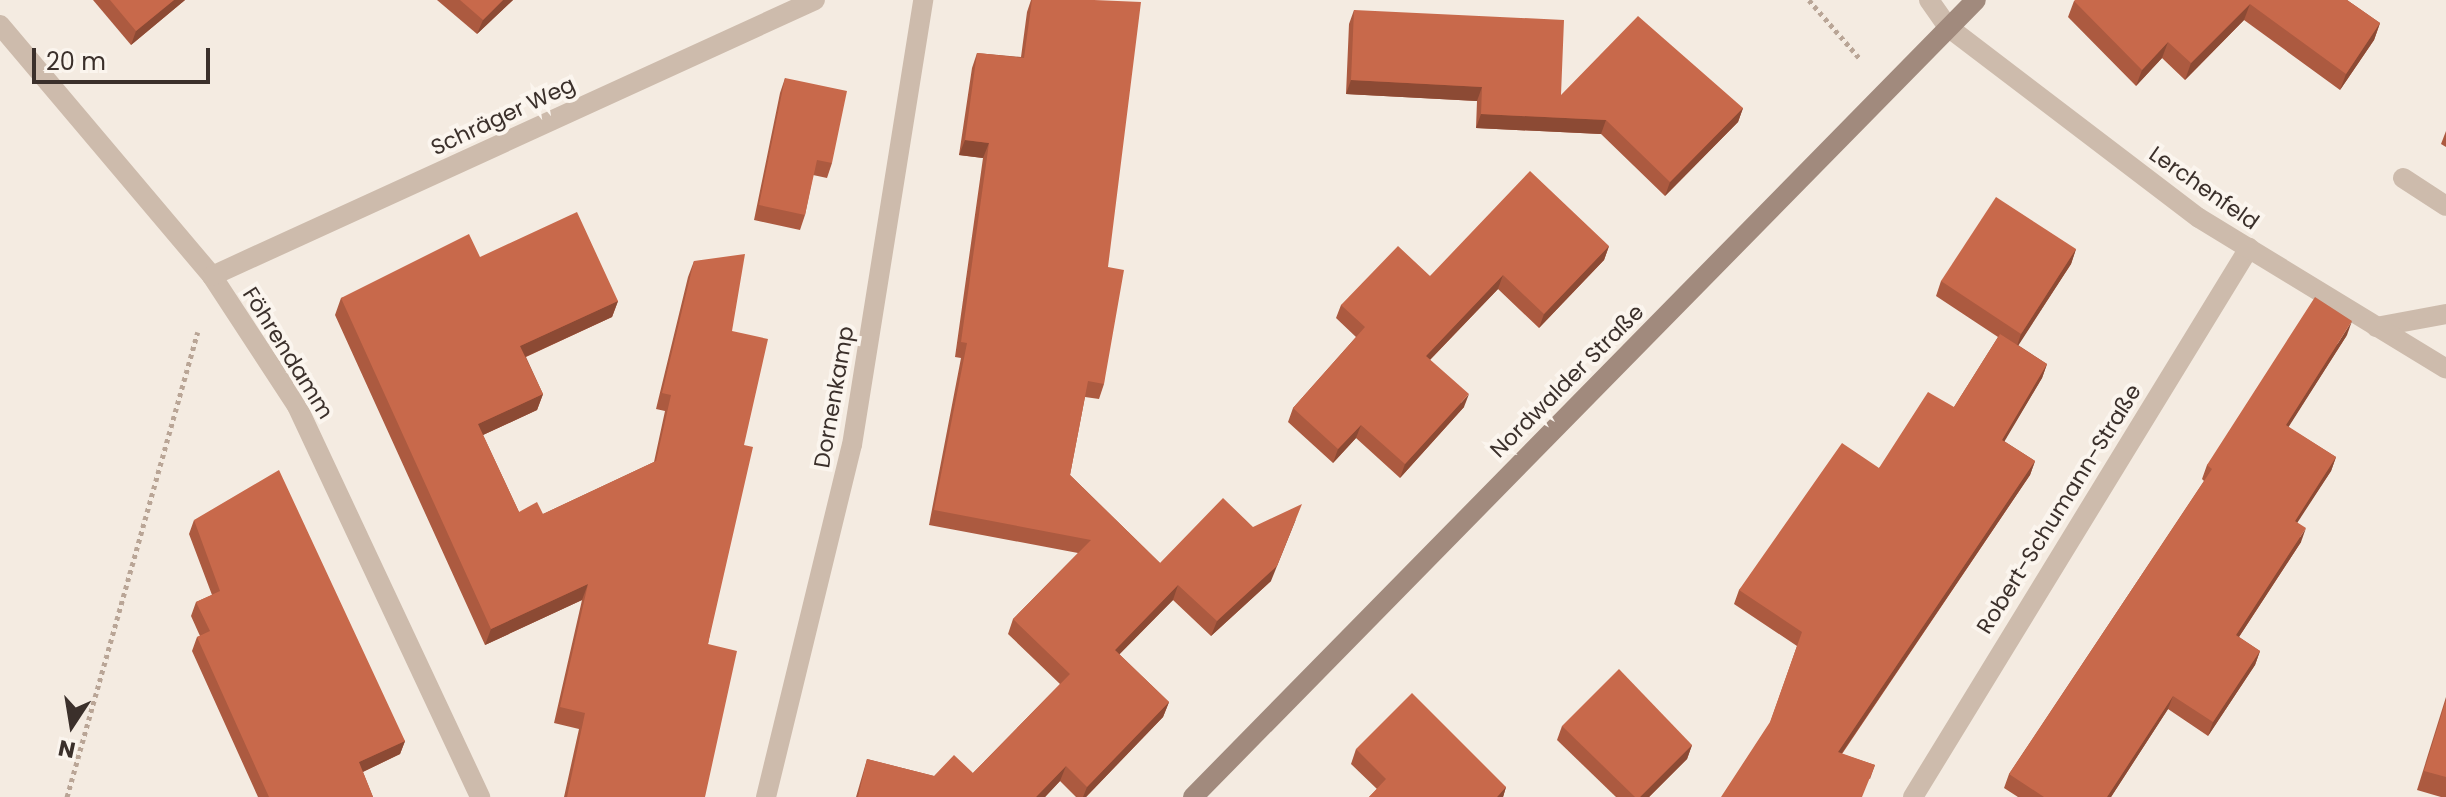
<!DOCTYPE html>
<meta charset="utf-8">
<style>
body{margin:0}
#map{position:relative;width:2446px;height:797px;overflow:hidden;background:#f4ebe1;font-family:Poppins,sans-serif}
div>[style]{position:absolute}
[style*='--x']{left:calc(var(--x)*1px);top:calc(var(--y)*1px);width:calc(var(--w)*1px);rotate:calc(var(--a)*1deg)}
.path>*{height:5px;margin-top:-2.5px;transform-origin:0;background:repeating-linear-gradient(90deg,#b9a596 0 4px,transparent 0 8px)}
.minor>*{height:20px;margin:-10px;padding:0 10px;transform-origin:10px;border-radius:10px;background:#cdbbac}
.tertiary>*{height:20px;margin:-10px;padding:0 10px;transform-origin:10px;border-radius:10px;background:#cdbbac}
.secondary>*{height:20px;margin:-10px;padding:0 10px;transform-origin:10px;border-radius:10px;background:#a18a7d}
.wall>*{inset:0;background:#ac5a40}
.shaded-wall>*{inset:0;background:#8c4a34}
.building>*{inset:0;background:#c8694b}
span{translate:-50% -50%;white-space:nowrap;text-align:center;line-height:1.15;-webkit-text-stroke:8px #fbf5ee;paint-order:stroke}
.street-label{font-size:22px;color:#3b302b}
.north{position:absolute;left:32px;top:685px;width:80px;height:80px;-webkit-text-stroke:6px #fbf5ee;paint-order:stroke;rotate:192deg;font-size:22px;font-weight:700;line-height:32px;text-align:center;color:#3b302b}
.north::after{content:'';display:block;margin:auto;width:28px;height:36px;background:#3b302b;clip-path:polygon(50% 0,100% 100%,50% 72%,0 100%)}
.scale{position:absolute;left:32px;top:48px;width:178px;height:36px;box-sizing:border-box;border:4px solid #3b302b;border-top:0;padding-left:10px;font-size:24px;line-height:28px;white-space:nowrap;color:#3b302b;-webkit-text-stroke:6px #fbf5ee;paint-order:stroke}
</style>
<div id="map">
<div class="path">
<div style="--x:1809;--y:0;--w:79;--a:49.1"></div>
<div style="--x:67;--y:797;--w:483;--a:-74.3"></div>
</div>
<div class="minor">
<div style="--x:0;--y:25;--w:329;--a:49.8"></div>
<div style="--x:212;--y:276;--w:155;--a:56.8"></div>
<div style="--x:297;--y:406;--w:432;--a:64.9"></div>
<div style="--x:2403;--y:178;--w:51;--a:33.1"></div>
<div style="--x:212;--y:276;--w:663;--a:-24.59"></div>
<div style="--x:2376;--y:327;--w:71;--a:-10.5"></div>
<div style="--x:766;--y:797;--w:362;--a:-76.3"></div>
<div style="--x:852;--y:445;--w:451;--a:-80.9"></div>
<div style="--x:1913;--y:797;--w:644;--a:-58.53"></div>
</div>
<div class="tertiary">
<div style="--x:1929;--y:0;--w:33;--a:55"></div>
<div style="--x:1948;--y:27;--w:315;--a:37.3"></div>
<div style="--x:2199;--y:218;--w:289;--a:31.4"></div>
</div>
<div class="secondary">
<div style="--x:1193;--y:797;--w:1117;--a:-45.51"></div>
</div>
<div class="wall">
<div style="clip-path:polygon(93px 0,185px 0,131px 45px)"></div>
<div style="clip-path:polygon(437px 0,513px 0,477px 34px)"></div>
<div style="clip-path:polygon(1031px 0,1094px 0,1108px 267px,1104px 384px,1099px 399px,1085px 397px,1070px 475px,1160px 563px,1271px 581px,1211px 636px,1173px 600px,1119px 654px,1169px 702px,1163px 717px,1086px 797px,1076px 797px,1060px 781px,1045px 797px,856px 797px,867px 759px,934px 776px,973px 773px,1060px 684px,1008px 634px,1013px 619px,1078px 553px,929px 525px,961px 358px,955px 357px,983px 158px,959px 155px,972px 68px,977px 53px,1021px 57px,1027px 12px)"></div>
<div style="clip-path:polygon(2347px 0,2380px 23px,2374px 40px,2340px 90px,2244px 20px,2185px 80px,2162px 58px,2136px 86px,2068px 17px,2074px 1px)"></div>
<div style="clip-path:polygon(1354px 10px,1561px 95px,1743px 108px,1738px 122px,1665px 196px,1601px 134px,1476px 128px,1477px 101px,1346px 94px,1349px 24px)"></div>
<div style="clip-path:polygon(785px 78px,832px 163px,827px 178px,813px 175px,805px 215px,800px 230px,754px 220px,780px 93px)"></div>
<div style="clip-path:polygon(2446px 131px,2446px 147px,2441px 144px)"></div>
<div style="clip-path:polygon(1609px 246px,1604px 260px,1539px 328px,1498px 289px,1430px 360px,1464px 407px,1400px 478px,1356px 438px,1333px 463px,1288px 422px,1293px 408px,1356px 337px,1336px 318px,1341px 305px,1430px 276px)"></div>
<div style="clip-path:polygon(2076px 249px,2071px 264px,2018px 345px,2047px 364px,2042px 378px,2004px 441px,2035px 461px,2030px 475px,1842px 754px,1875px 765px,1870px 779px,1770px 723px,1797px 646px,1734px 604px,1739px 590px,1879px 468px,1954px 407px,1998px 337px,1936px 296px,1941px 281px)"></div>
<div style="clip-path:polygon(480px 257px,618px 301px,612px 317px,526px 357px,543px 394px,537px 410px,483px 435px,519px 512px,543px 514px,654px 462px,665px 411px,656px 409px,688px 277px,694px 261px,732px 331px,744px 445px,708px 644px,705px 797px,564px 797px,579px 729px,554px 723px,582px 600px,485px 645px,335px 315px,341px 298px)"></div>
<div style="clip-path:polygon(2347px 335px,2288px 427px,2336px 457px,2331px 471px,2297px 522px,2301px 542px,2239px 637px,2260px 651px,2255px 665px,2208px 736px,2168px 709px,2111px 797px,2018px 797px,2004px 788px,2009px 774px,2204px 481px,2202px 479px,2207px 465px)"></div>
<div style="clip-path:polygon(194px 520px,405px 741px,400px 754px,363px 772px,373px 797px,258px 797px,192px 651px,197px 637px,200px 636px,191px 616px,196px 602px,212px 595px,189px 534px)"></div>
<div style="clip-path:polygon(2446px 697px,2446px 797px,2441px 797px,2417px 790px)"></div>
<div style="clip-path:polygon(1562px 726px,1692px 745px,1687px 759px,1649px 797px,1616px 797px,1557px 740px)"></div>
<div style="clip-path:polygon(1356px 749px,1506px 787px,1503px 797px,1369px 797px,1377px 789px,1351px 764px)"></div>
</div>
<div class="shaded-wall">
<div style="clip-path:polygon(174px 0,185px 0,131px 45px,136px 31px)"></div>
<div style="clip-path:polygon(503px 0,513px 0,477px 34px,483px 20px)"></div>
<div style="clip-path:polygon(2250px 4px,2244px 20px,2185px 80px,2191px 63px)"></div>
<div style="clip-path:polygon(2380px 23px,2374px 40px,2340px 90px,2346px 74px)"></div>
<div style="clip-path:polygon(2168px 42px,2162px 58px,2136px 86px,2142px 70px)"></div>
<div style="clip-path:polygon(1351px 80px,1482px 87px,1477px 101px,1346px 94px)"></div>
<div style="clip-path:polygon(1743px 108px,1738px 122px,1665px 196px,1670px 182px)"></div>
<div style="clip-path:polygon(1481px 114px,1606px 120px,1601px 134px,1476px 128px)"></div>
<div style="clip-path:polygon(965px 140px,989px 143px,983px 158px,959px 155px)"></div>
<div style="clip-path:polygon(1609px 246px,1604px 260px,1539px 328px,1544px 314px)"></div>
<div style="clip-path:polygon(2076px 249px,2071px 264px,2016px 349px,2021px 334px)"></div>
<div style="clip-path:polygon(1503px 275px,1498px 289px,1421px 369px,1426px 356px)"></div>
<div style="clip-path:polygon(618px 301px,612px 317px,514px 362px,520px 346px)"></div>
<div style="clip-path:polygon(2352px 321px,2347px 335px,2281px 439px,2286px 425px)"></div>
<div style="clip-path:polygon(2047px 364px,2042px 378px,1997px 454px,2002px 440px)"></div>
<div style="clip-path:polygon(543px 394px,537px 410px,472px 440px,478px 424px)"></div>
<div style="clip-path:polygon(1469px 394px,1464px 407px,1400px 478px,1405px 464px)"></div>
<div style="clip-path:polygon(1361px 425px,1356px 438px,1333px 463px,1338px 449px)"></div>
<div style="clip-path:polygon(2336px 457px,2331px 471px,2290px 534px,2295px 521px)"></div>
<div style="clip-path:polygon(2035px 461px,2030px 475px,1833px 766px,1838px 752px)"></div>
<div style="clip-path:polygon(1296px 519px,1271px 581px,1211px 636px,1217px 621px)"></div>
<div style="clip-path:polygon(2306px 528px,2301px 542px,2231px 649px,2236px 635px)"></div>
<div style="clip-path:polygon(588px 584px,582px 600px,485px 645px,491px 629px)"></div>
<div style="clip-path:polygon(1178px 585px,1173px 600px,1109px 665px,1115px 650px)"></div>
<div style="clip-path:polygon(2260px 651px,2255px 665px,2208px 736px,2213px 722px)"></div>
<div style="clip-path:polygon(2173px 696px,2168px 709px,2111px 797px,2107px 797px)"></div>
<div style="clip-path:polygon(1169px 702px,1163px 717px,1086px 797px,1083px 797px,1087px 787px)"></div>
<div style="clip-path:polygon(405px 741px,400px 754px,354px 776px,359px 762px)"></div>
<div style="clip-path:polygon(1692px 745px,1687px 759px,1649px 797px,1640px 797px)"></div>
<div style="clip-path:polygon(1066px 766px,1060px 781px,1045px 797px,1036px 797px)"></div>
<div style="clip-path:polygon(1506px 787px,1503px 797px,1497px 797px)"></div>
</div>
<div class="building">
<div style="clip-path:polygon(110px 0,174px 0,136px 31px)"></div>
<div style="clip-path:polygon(460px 0,503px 0,483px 20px)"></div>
<div style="clip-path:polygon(1032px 0,1094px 0,1141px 2px,1108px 267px,1124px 270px,1104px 384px,1088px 381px,1070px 475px,1160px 563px,1223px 498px,1253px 527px,1302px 504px,1277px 566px,1217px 621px,1178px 585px,1115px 650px,1169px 702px,1087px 787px,1066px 766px,1036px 797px,858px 797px,867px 759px,934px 776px,954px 755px,973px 773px,1070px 674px,1013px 619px,1091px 540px,934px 510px,967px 343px,961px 342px,989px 143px,965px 140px,977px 53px,1024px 58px)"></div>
<div style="clip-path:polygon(2075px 0,2347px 0,2380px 23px,2346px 74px,2250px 4px,2191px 63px,2168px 42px,2142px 70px,2074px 1px)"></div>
<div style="clip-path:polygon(1354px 10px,1564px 20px,1561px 95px,1638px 16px,1743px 108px,1670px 182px,1606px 120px,1481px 114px,1482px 87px,1351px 80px)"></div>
<div style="clip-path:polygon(785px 78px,847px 91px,832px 163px,817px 160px,805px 215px,759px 205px)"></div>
<div style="clip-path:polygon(1530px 171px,1609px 246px,1544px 314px,1503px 275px,1426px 356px,1469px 394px,1405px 464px,1361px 425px,1338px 449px,1293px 408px,1365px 327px,1341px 305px,1398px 246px,1430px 276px)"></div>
<div style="clip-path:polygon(1996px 197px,2076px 249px,2021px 334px,1941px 281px)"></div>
<div style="clip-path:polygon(577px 212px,618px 301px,520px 346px,543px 394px,478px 424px,519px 512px,537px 502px,543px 514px,656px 461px,671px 395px,662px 393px,694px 261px,745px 254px,732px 331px,768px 339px,744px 445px,753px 447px,708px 644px,737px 651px,705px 797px,567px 797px,585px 713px,560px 707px,588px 584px,491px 629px,341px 298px,469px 234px,480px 257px)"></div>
<div style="clip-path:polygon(2315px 297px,2352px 321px,2286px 425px,2336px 457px,2295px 521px,2306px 528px,2236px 635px,2260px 651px,2213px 722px,2173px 696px,2107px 797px,2044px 797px,2009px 774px,2212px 469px,2207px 465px)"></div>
<div style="clip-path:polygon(2000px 334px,2047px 364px,2002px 440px,2035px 461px,1838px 752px,1875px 765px,1862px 797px,1721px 797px,1770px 722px,1802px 632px,1739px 590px,1842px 443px,1879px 468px,1928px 392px,1954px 407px)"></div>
<div style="clip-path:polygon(279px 470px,405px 741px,359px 762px,373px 797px,269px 797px,197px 637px,210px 631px,196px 602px,220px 591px,194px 520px)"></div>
<div style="clip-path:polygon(1619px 669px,1692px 745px,1640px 797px,1635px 797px,1562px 726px)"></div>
<div style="clip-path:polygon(1412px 693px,1506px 787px,1497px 797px,1369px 797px,1386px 779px,1356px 749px)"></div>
<div style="clip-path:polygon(2446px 700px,2446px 777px,2424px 771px)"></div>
</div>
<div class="street-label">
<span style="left:503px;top:116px;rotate:-25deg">Schräger Weg</span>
<span style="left:2204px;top:188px;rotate:35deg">Lerchenfeld</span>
<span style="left:288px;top:353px;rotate:58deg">Föhrendamm</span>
<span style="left:1567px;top:381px;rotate:-45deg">Nordwalder Straße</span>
<span style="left:834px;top:397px;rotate:-80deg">Dornenkamp</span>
<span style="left:2059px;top:509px;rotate:-58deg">Robert-Schumann-Straße</span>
</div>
<div class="north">N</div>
<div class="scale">20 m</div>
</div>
